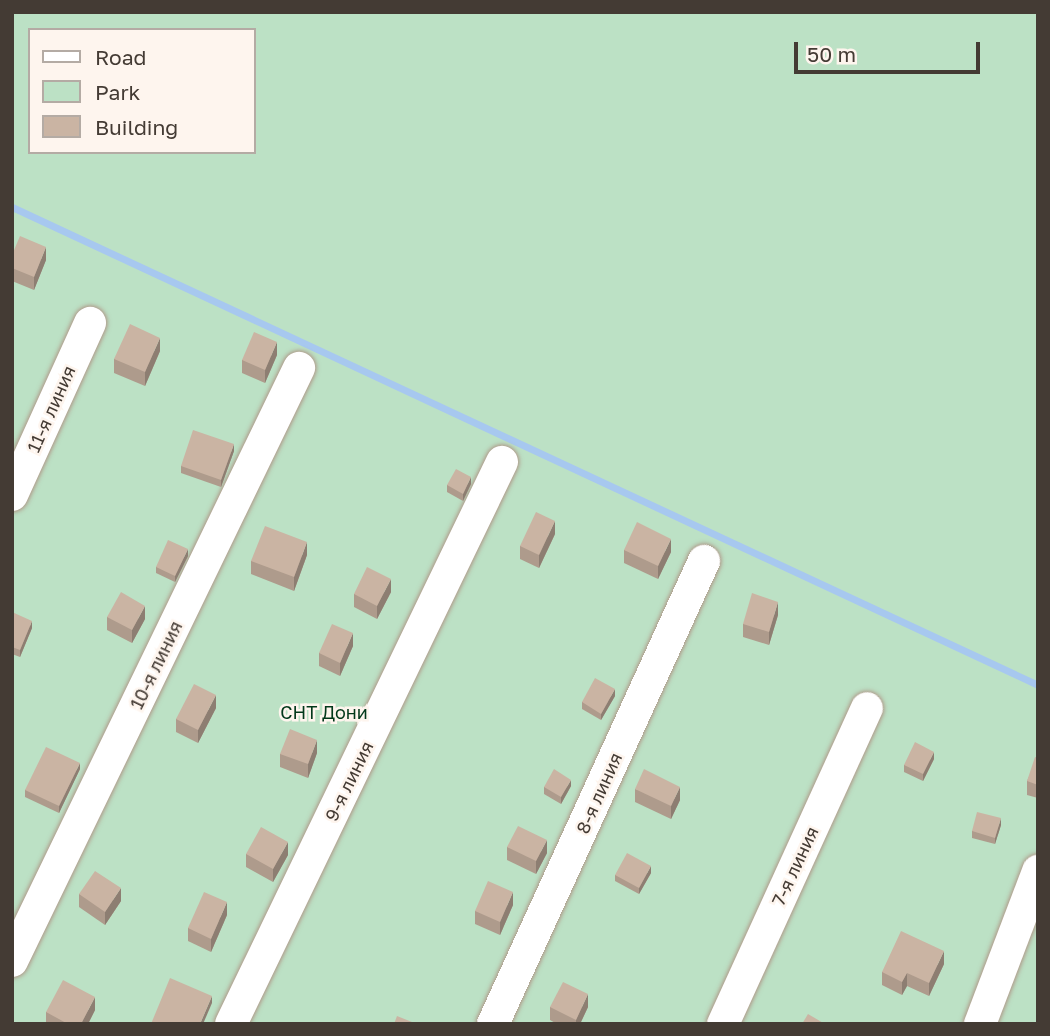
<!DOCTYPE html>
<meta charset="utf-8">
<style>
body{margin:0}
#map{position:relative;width:1050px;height:1036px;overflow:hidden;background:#fef5ee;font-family:"Golos Text",sans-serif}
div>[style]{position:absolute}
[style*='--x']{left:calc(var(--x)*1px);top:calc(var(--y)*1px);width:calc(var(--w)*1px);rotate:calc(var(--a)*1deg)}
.green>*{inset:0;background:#bce1c5}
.stream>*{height:7px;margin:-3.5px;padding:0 3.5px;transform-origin:3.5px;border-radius:3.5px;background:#a7c8ef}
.roads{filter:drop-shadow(0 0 2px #af9a8a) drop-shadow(0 0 2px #af9a8a)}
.minor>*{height:32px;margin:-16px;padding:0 16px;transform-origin:16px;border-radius:16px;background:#fff}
.wall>*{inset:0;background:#ae9b8c}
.shaded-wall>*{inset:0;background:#8d7e72}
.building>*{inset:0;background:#cab4a3}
span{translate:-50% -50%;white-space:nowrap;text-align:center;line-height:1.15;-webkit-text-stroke:5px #fef5ee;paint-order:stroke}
.street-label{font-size:18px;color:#443b34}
.park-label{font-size:18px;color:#02381a}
.frame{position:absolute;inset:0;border:14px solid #443b34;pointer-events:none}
.legend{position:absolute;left:28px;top:28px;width:228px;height:126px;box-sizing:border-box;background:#fef5ee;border:2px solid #b4aba4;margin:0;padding:9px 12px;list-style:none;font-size:21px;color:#443b34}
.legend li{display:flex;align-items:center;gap:14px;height:35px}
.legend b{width:35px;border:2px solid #b4aba4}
.scale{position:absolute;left:794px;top:42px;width:186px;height:32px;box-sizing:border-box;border:4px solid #443b34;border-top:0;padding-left:9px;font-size:21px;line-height:24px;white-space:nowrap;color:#443b34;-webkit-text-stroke:5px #fef5ee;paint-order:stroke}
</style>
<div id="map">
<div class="green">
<div style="clip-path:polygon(evenodd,12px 12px,1038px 12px,1038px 1024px,12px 1024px,12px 12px,30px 30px,254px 30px,254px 152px,30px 152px,30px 30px)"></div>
</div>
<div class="stream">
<div style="--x:12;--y:207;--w:1132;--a:24.98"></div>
</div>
<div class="roads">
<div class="minor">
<div style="--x:12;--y:495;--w:189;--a:-65.6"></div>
<div style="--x:12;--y:961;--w:659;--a:-64.17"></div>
<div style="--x:231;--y:1024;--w:624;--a:-64.26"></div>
<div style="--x:493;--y:1024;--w:509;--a:-65.5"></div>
<div style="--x:723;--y:1024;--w:347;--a:-65.5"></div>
<div style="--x:980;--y:1024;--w:164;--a:-69.2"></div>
</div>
</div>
<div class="wall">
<div style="clip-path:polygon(12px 255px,46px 260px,34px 290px,12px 281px)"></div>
<div style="clip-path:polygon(160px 351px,145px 386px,114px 373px,114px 359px)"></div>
<div style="clip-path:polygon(277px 355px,265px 383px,242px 373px,242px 360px)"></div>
<div style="clip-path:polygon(234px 451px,221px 487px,181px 473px,181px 466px)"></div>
<div style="clip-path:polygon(471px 484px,463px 501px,447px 492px,447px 485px)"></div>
<div style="clip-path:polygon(555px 534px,539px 568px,520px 559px,520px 546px)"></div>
<div style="clip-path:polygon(624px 550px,671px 552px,658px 579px,624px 563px)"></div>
<div style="clip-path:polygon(307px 555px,294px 591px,251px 574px,251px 561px)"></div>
<div style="clip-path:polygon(188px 556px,175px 582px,156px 573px,156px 567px)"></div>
<div style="clip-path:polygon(391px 592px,377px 619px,354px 607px,354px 594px)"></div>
<div style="clip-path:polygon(12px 612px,32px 628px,20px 657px,12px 654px)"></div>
<div style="clip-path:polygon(778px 615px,769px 645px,743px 637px,743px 624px)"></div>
<div style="clip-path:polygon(107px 617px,145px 619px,132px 643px,107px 630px)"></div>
<div style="clip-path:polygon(353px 646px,340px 676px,319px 666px,319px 653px)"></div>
<div style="clip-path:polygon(615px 696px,601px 720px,582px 709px,582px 702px)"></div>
<div style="clip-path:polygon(216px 708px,198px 743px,176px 732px,176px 719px)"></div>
<div style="clip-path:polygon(317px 753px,308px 778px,280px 767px,280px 754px)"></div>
<div style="clip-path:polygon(1038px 758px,1038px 798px,1027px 795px,1027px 781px)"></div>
<div style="clip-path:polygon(934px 759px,923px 781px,904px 772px,904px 765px)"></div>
<div style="clip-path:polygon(80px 769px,59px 813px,25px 797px,25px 790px)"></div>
<div style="clip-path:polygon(571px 786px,561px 804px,544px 794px,544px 787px)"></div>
<div style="clip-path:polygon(635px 789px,680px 800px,671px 819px,635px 802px)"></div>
<div style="clip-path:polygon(1001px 825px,995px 844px,972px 838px,972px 831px)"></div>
<div style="clip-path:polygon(507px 847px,547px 853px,536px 874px,507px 860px)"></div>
<div style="clip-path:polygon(246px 854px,288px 855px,273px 882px,246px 867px)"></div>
<div style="clip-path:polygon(651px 873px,639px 894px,615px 881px,615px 875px)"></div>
<div style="clip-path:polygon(79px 894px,121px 901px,105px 925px,79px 907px)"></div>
<div style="clip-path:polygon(513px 905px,500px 935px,475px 924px,475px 911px)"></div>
<div style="clip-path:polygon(227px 915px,211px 952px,188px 941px,188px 928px)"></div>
<div style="clip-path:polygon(944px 964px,929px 996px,907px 986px,902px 995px,882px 985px,882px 972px)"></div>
<div style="clip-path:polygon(550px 1007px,588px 1007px,580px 1024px,557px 1024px,550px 1020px)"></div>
<div style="clip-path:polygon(95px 1010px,88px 1024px,46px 1024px,46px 1012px)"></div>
</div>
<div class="shaded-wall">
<div style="clip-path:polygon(46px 247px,46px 260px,34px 290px,34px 277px)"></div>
<div style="clip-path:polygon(160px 338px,160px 351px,145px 386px,145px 372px)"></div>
<div style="clip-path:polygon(277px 342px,277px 355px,265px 383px,265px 370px)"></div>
<div style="clip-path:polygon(234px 444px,234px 451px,221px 487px,221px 480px)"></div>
<div style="clip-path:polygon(471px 477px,471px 484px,463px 501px,463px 494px)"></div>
<div style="clip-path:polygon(555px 521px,555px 534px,539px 568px,539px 555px)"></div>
<div style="clip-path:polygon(671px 539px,671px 552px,658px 579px,658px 566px)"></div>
<div style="clip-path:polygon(307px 542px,307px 555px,294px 591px,294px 577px)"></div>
<div style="clip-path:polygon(188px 549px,188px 556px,175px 582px,175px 576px)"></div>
<div style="clip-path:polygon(391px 579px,391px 592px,377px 619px,377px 606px)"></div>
<div style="clip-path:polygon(778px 602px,778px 615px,769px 645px,769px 632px)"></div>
<div style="clip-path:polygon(145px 606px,145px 619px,132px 643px,132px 630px)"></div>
<div style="clip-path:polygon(32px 621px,32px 628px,20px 657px,20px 650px)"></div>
<div style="clip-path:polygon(353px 633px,353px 646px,340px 676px,340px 663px)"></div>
<div style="clip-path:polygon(615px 689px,615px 696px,601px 720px,601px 714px)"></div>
<div style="clip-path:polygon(216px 695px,216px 708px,198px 743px,198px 730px)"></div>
<div style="clip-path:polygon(317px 740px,317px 753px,308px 778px,308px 764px)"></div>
<div style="clip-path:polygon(934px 752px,934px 759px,923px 781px,923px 774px)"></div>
<div style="clip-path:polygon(80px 763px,80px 769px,59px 813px,59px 806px)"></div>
<div style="clip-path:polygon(571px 780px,571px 786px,561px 804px,561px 797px)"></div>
<div style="clip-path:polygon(680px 787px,680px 800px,671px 819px,671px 806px)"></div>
<div style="clip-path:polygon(1001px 818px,1001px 825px,995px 844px,995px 838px)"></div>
<div style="clip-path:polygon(547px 840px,547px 853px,536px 874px,536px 861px)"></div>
<div style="clip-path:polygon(288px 842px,288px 855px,273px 882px,273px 869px)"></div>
<div style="clip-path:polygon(14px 865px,14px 878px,12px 882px,12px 869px)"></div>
<div style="clip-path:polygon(651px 866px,651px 873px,639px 894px,639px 888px)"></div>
<div style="clip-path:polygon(121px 888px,121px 901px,105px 925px,105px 912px)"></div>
<div style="clip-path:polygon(513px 892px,513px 905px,500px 935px,500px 922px)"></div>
<div style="clip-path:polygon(227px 902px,227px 915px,211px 952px,211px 939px)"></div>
<div style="clip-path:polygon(944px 951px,944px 964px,929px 996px,929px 983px)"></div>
<div style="clip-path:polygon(907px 973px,907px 986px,902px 995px,902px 982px)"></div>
<div style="clip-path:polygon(588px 994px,588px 1007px,580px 1024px,576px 1024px,576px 1020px)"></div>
<div style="clip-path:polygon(212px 996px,212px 1003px,203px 1024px,200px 1024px)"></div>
<div style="clip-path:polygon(95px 997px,95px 1010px,88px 1024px,81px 1024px)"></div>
</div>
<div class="building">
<div style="clip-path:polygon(20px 236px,46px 247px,34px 277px,12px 268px,12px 255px)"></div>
<div style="clip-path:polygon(130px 324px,160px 338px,145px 372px,114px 359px)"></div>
<div style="clip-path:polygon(254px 332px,277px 342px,265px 370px,242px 360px)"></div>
<div style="clip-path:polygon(193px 430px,234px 444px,221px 480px,181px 466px)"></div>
<div style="clip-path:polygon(456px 469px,471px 477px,463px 494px,447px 485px)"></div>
<div style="clip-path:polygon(536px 512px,555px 521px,539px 555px,520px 546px)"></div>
<div style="clip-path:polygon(637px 522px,671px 539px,658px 566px,624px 550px)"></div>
<div style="clip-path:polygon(265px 526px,307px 542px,294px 577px,251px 561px)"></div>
<div style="clip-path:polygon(168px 540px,188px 549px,175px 576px,156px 567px)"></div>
<div style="clip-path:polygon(367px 567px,391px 579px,377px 606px,354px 594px)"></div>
<div style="clip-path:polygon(121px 592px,145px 606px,132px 630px,107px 617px)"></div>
<div style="clip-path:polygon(752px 593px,778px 602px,769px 632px,743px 624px)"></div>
<div style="clip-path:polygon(12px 612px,32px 621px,20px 650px,12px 647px)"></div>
<div style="clip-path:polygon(332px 624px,353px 633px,340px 663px,319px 653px)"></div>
<div style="clip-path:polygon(595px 678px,615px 689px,601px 714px,582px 702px)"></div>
<div style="clip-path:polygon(194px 684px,216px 695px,198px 730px,176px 719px)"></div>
<div style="clip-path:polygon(290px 729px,317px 740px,308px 764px,280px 754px)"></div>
<div style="clip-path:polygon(915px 742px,934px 752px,923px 774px,904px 765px)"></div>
<div style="clip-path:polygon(46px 747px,80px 763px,59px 806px,25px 790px)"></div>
<div style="clip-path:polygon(1035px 757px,1038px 758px,1038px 785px,1027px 781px)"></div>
<div style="clip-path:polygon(554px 769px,571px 780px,561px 797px,544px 787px)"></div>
<div style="clip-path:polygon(644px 769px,680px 787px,671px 806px,635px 789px)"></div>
<div style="clip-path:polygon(977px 812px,1001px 818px,995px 838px,972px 831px)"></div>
<div style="clip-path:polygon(518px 826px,547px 840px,536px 861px,507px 847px)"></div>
<div style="clip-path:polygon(261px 827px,288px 842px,273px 869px,246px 854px)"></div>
<div style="clip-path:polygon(627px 853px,651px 866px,639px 888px,615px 875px)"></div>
<div style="clip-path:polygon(95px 871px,121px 888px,105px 912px,79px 894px)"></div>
<div style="clip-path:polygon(488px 881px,513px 892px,500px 922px,475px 911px)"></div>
<div style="clip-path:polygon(204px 892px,227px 902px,211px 939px,188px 928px)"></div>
<div style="clip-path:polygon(901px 931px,944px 951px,929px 983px,907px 973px,902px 982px,882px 972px)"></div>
<div style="clip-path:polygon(170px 978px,212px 996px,200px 1024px,151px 1024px)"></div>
<div style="clip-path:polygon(63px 980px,95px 997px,81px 1024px,68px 1024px,46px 1012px)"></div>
<div style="clip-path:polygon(563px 982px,588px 994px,576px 1020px,550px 1007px)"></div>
<div style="clip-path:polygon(808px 1014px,825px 1024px,802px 1024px)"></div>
<div style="clip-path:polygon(397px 1016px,417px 1024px,394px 1024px)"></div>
</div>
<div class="street-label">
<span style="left:51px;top:409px;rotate:-66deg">11-я линия</span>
<span style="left:156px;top:665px;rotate:-64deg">10-я линия</span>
<span style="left:349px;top:781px;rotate:-64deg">9-я линия</span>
<span style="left:599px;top:793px;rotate:-66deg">8-я линия</span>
<span style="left:795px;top:866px;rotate:-65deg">7-я линия</span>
</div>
<div class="park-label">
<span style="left:324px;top:712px">СНТ Дони</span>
</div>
<div class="frame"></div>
<ul class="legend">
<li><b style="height:9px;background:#fff"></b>Road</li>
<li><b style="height:19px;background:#bce1c5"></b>Park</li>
<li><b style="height:19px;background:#cab4a3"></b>Building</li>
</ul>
<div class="scale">50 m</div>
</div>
